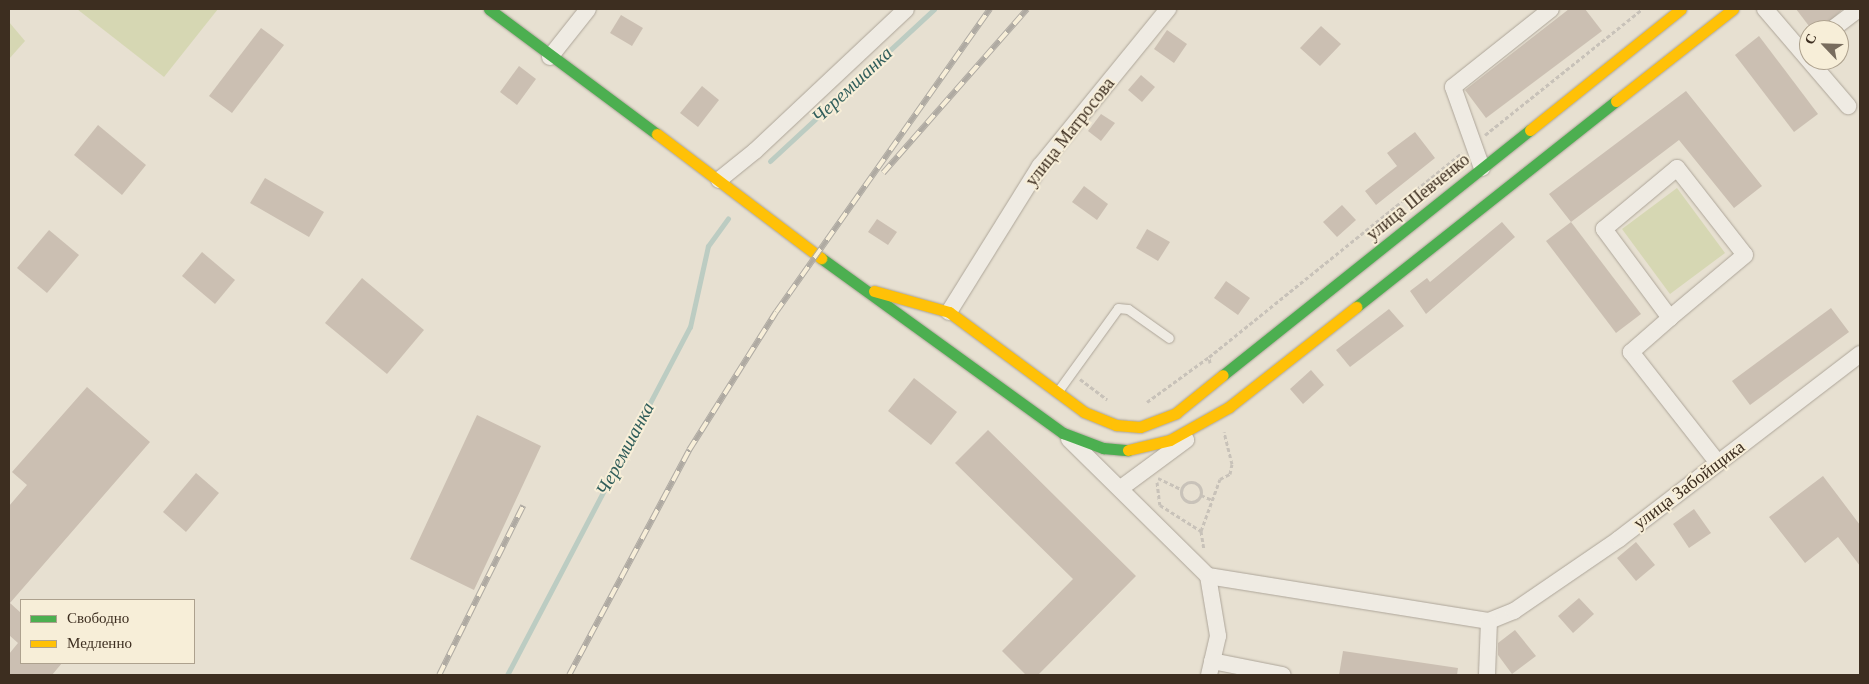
<!DOCTYPE html>
<meta charset="utf-8">
<style>
body{margin:0}
#map{position:relative;width:1869px;height:684px;overflow:hidden;background:#e7e0d1;font-family:"Times New Roman",serif}
div>[style]{position:absolute}
[style*='--x']{left:calc(var(--x)*1px);top:calc(var(--y)*1px);width:calc(var(--w)*1px);rotate:calc(var(--a)*1deg)}
.green>*{inset:0;background:#d6d7b3}
.stream>*{height:5px;margin:-2.5px;padding:0 2.5px;transform-origin:2.5px;border-radius:2.5px;background:#bcccc2}
.building>*{inset:0;background:#cbbfb2}
.path>*{height:3px;margin-top:-1.5px;transform-origin:0;background:repeating-linear-gradient(90deg,#c8c2b9 0 4px,transparent 0 6.5px)}
.path>.ring{margin:-1.5px;padding:0;box-sizing:content-box;background:none;border:3px solid #c8c2b9;border-radius:50%}
.roads{filter:drop-shadow(0 0 1px #ada599) drop-shadow(0 0 1px #ada599)}
.lane>*{height:9px;margin:-4.5px;padding:0 4.5px;transform-origin:4.5px;border-radius:4.5px;background:#efebe3}
.street>*{height:16px;margin:-8px;padding:0 8px;transform-origin:8px;border-radius:8px;background:#efebe3}
.fast>*{height:11px;margin:-5.5px;padding:0 5.5px;transform-origin:5.5px;border-radius:5.5px;background:#4caf50}
.slow>*{height:11px;margin:-5.5px;padding:0 5.5px;transform-origin:5.5px;border-radius:5.5px;background:#ffc107}
.rail>*{height:5.5px;margin-top:-2.75px;transform-origin:0;background:repeating-linear-gradient(90deg,#f7eed8 0 11px,#afaaa2 0 22px);box-sizing:border-box;border-block:1px solid #afaaa2}
span{translate:-50% -50%;white-space:nowrap;text-align:center;line-height:1.15;-webkit-text-stroke:4px #f7eed8;paint-order:stroke}
.street-label{font-size:18px;color:#3d2e20}
.water-label{font-size:19px;color:#2f5d5a;font-style:italic}
.frame{position:absolute;inset:0;border:10px solid #3d2e20;pointer-events:none}
.legend{position:absolute;left:20px;top:599px;width:175px;height:65px;box-sizing:border-box;background:#f7eed8;border:1px solid #ada18e;margin:0;padding:6px 9px;list-style:none;font-size:15px;color:#3d2e20}
.legend li{display:flex;align-items:center;gap:10px;height:25px}
.legend b{width:25px;border:1px solid #ada18e}
.north{position:absolute;left:1799px;top:20px;width:50px;height:50px;box-sizing:border-box;background:#f7eed8;border:1px solid #ada18e;border-radius:50%;rotate:294deg;font-size:14px;font-weight:700;line-height:20px;text-align:center;color:#3d2e20}
.north::after{content:'';display:block;margin:auto;width:18px;height:22px;background:#786c5e;clip-path:polygon(50% 0,100% 100%,50% 72%,0 100%)}
</style>
<div id="map">
<div class="green">
<div style="clip-path:polygon(77px 9px,218px 9px,164px 77px)"></div>
<div style="clip-path:polygon(9px 22px,25px 41px,9px 59px)"></div>
<div style="clip-path:polygon(1677px 188px,1725px 253px,1670px 294px,1622px 229px)"></div>
</div>
<div class="stream">
<div style="--x:770;--y:161;--w:224;--a:-42.8"></div>
<div style="--x:507;--y:675;--w:393;--a:-62.3"></div>
<div style="--x:690;--y:327;--w:83;--a:-77.5"></div>
<div style="--x:708;--y:246;--w:34;--a:-54"></div>
</div>
<div class="building">
<div style="clip-path:polygon(1569px 9px,1585px 9px,1602px 31px,1486px 118px,1465px 90px)"></div>
<div style="clip-path:polygon(1796px 9px,1843px 9px,1821px 30px,1812px 30px)"></div>
<div style="clip-path:polygon(621px 15px,643px 28px,632px 46px,610px 33px)"></div>
<div style="clip-path:polygon(1321px 26px,1341px 44px,1320px 66px,1300px 48px)"></div>
<div style="clip-path:polygon(261px 28px,284px 45px,232px 113px,209px 96px)"></div>
<div style="clip-path:polygon(1167px 30px,1187px 44px,1174px 63px,1154px 49px)"></div>
<div style="clip-path:polygon(1759px 36px,1818px 114px,1794px 132px,1735px 55px)"></div>
<div style="clip-path:polygon(519px 66px,536px 79px,517px 105px,500px 92px)"></div>
<div style="clip-path:polygon(1141px 75px,1155px 87px,1142px 102px,1128px 90px)"></div>
<div style="clip-path:polygon(702px 86px,719px 100px,698px 127px,680px 113px)"></div>
<div style="clip-path:polygon(1686px 91px,1762px 186px,1734px 208px,1679px 140px,1571px 222px,1549px 194px)"></div>
<div style="clip-path:polygon(1101px 114px,1115px 123px,1101px 141px,1088px 131px)"></div>
<div style="clip-path:polygon(98px 125px,146px 165px,122px 195px,74px 155px)"></div>
<div style="clip-path:polygon(1415px 132px,1435px 158px,1376px 205px,1365px 191px,1397px 166px,1387px 153px)"></div>
<div style="clip-path:polygon(265px 178px,324px 212px,309px 237px,250px 203px)"></div>
<div style="clip-path:polygon(1084px 186px,1108px 204px,1097px 220px,1072px 202px)"></div>
<div style="clip-path:polygon(1342px 205px,1356px 220px,1337px 237px,1323px 222px)"></div>
<div style="clip-path:polygon(877px 219px,897px 232px,888px 245px,868px 232px)"></div>
<div style="clip-path:polygon(1502px 222px,1515px 237px,1426px 314px,1410px 291px,1427px 278px,1430px 282px)"></div>
<div style="clip-path:polygon(1571px 222px,1641px 314px,1616px 333px,1546px 241px)"></div>
<div style="clip-path:polygon(1147px 229px,1170px 242px,1158px 261px,1136px 248px)"></div>
<div style="clip-path:polygon(49px 230px,79px 255px,47px 293px,17px 268px)"></div>
<div style="clip-path:polygon(202px 252px,235px 280px,215px 304px,182px 276px)"></div>
<div style="clip-path:polygon(362px 278px,424px 330px,387px 374px,325px 323px)"></div>
<div style="clip-path:polygon(1226px 281px,1250px 298px,1238px 315px,1214px 298px)"></div>
<div style="clip-path:polygon(1831px 308px,1849px 332px,1750px 405px,1732px 381px)"></div>
<div style="clip-path:polygon(1389px 309px,1404px 326px,1350px 367px,1336px 350px)"></div>
<div style="clip-path:polygon(1311px 370px,1324px 385px,1303px 404px,1290px 389px)"></div>
<div style="clip-path:polygon(914px 378px,957px 412px,931px 445px,888px 411px)"></div>
<div style="clip-path:polygon(87px 387px,150px 442px,10px 603px,21px 613px,21px 663px,62px 663px,52px 675px,9px 675px,9px 654px,18px 643px,9px 635px,9px 506px,27px 485px,12px 472px)"></div>
<div style="clip-path:polygon(477px 415px,541px 446px,474px 590px,410px 559px)"></div>
<div style="clip-path:polygon(988px 430px,1136px 576px,1038px 675px,1026px 675px,1002px 651px,1073px 579px,955px 463px)"></div>
<div style="clip-path:polygon(196px 473px,219px 493px,186px 532px,163px 512px)"></div>
<div style="clip-path:polygon(1823px 476px,1860px 525px,1860px 566px,1838px 537px,1805px 563px,1769px 517px)"></div>
<div style="clip-path:polygon(1694px 509px,1711px 533px,1689px 548px,1673px 524px)"></div>
<div style="clip-path:polygon(1636px 542px,1655px 565px,1636px 581px,1617px 558px)"></div>
<div style="clip-path:polygon(1579px 598px,1594px 614px,1573px 633px,1558px 616px)"></div>
<div style="clip-path:polygon(1515px 630px,1536px 656px,1512px 674px,1498px 655px,1498px 643px)"></div>
<div style="clip-path:polygon(1343px 651px,1458px 668px,1457px 675px,1339px 675px)"></div>
</div>
<div class="path">
<div style="--x:1485;--y:135;--w:201;--a:-38.7"></div>
<div style="--x:1210;--y:363;--w:6;--a:-99"></div>
<div style="--x:1209;--y:357;--w:325;--a:-38.9"></div>
<div style="--x:1080;--y:379;--w:34;--a:37"></div>
<div style="--x:1147;--y:402;--w:77;--a:-36"></div>
<div style="--x:1158;--y:478;--w:25;--a:26"></div>
<div class="ring" style="left:1181px;top:482px;width:17px;height:17px"></div>
<div style="--x:1157;--y:482;--w:23;--a:83"></div>
<div style="--x:1160;--y:505;--w:49;--a:32.4"></div>
<div style="--x:1201;--y:531;--w:19;--a:81"></div>
<div style="--x:1201;--y:495;--w:12;--a:24"></div>
<div style="--x:1201;--y:531;--w:55;--a:-69.9"></div>
<div style="--x:1220;--y:479;--w:11;--a:-27"></div>
<div style="--x:1230;--y:474;--w:10;--a:-79"></div>
<div style="--x:1232;--y:464;--w:33;--a:-104"></div>
</div>
<div class="roads">
<div class="lane">
<div style="--x:1058;--y:391;--w:102;--a:-54.1"></div>
<div style="--x:1118;--y:308;--w:10;--a:6"></div>
<div style="--x:1128;--y:309;--w:50;--a:35.3"></div>
</div>
<div class="street">
<div style="--x:1765;--y:9;--w:128;--a:49.4"></div>
<div style="--x:1831;--y:30;--w:35;--a:-37"></div>
<div style="--x:550;--y:57;--w:61;--a:-51.6"></div>
<div style="--x:1482;--y:168;--w:86;--a:-109.7"></div>
<div style="--x:1453;--y:87;--w:125;--a:-38.5"></div>
<div style="--x:719;--y:180;--w:46;--a:-38.9"></div>
<div style="--x:755;--y:151;--w:207;--a:-43.2"></div>
<div style="--x:949;--y:312;--w:172;--a:-58.1"></div>
<div style="--x:1040;--y:166;--w:203;--a:-50.8"></div>
<div style="--x:1670;--y:318;--w:111;--a:-126.6"></div>
<div style="--x:1604;--y:229;--w:95;--a:-39.9"></div>
<div style="--x:1677;--y:168;--w:110;--a:52"></div>
<div style="--x:1745;--y:255;--w:98;--a:140"></div>
<div style="--x:1670;--y:318;--w:52;--a:138.9"></div>
<div style="--x:1631;--y:352;--w:141;--a:51.9"></div>
<div style="--x:1069;--y:439;--w:195;--a:44.6"></div>
<div style="--x:1208;--y:576;--w:285;--a:9.1"></div>
<div style="--x:1489;--y:621;--w:27;--a:-22"></div>
<div style="--x:1514;--y:611;--w:127;--a:-34.4"></div>
<div style="--x:1619;--y:539;--w:304;--a:-37.5"></div>
<div style="--x:1121;--y:488;--w:81;--a:-36.4"></div>
<div style="--x:1208;--y:576;--w:61;--a:80.5"></div>
<div style="--x:1218;--y:636;--w:40;--a:103"></div>
<div style="--x:1212;--y:661;--w:72;--a:11.2"></div>
<div style="--x:1487;--y:675;--w:54;--a:-87.9"></div>
</div>
<div class="fast">
<div style="--x:489;--y:9;--w:209;--a:36.7"></div>
<div style="--x:821;--y:258;--w:299;--a:35.9"></div>
<div style="--x:1063;--y:433;--w:43;--a:20.6"></div>
<div style="--x:1103;--y:448;--w:25;--a:5"></div>
<div style="--x:1356;--y:307;--w:332;--a:-38.4"></div>
<div style="--x:1223;--y:375;--w:393;--a:-38.6"></div>
</div>
<div class="slow">
<div style="--x:1616;--y:101;--w:149;--a:-38.2"></div>
<div style="--x:1530;--y:130;--w:193;--a:-38.7"></div>
<div style="--x:657;--y:134;--w:206;--a:37.1"></div>
<div style="--x:874;--y:291;--w:78;--a:15.6"></div>
<div style="--x:949;--y:312;--w:168;--a:36.5"></div>
<div style="--x:1084;--y:412;--w:35;--a:22"></div>
<div style="--x:1116;--y:425;--w:24;--a:5"></div>
<div style="--x:1140;--y:427;--w:39;--a:-21"></div>
<div style="--x:1176;--y:413;--w:60;--a:-39"></div>
<div style="--x:1128;--y:450;--w:43;--a:-13.4"></div>
<div style="--x:1170;--y:440;--w:68;--a:-29.2"></div>
<div style="--x:1229;--y:407;--w:162;--a:-38.2"></div>
</div>
</div>
<div class="rail">
<div style="--x:883;--y:173;--w:218;--a:-48.7"></div>
<div style="--x:439;--y:675;--w:189;--a:-63.6"></div>
<div style="--x:569;--y:675;--w:255;--a:-61.9"></div>
<div style="--x:689;--y:450;--w:163;--a:-57.8"></div>
<div style="--x:776;--y:312;--w:371;--a:-54.8"></div>
</div>
<div class="street-label">
<span style="left:1070px;top:132px;rotate:-52deg">улица Матросова</span>
<span style="left:1418px;top:197px;rotate:-39deg">улица Шевченко</span>
<span style="left:1689px;top:485px;rotate:-37deg">улица Забойщика</span>
</div>
<div class="water-label">
<span style="left:852px;top:85px;rotate:-43deg">Черемшанка</span>
<span style="left:625px;top:449px;rotate:-62deg">Черемшанка</span>
</div>
<div class="frame"></div>
<ul class="legend">
<li><b style="height:6px;background:#4caf50"></b>Свободно</li>
<li><b style="height:6px;background:#ffc107"></b>Медленно</li>
</ul>
<div class="north">С</div>
</div>
